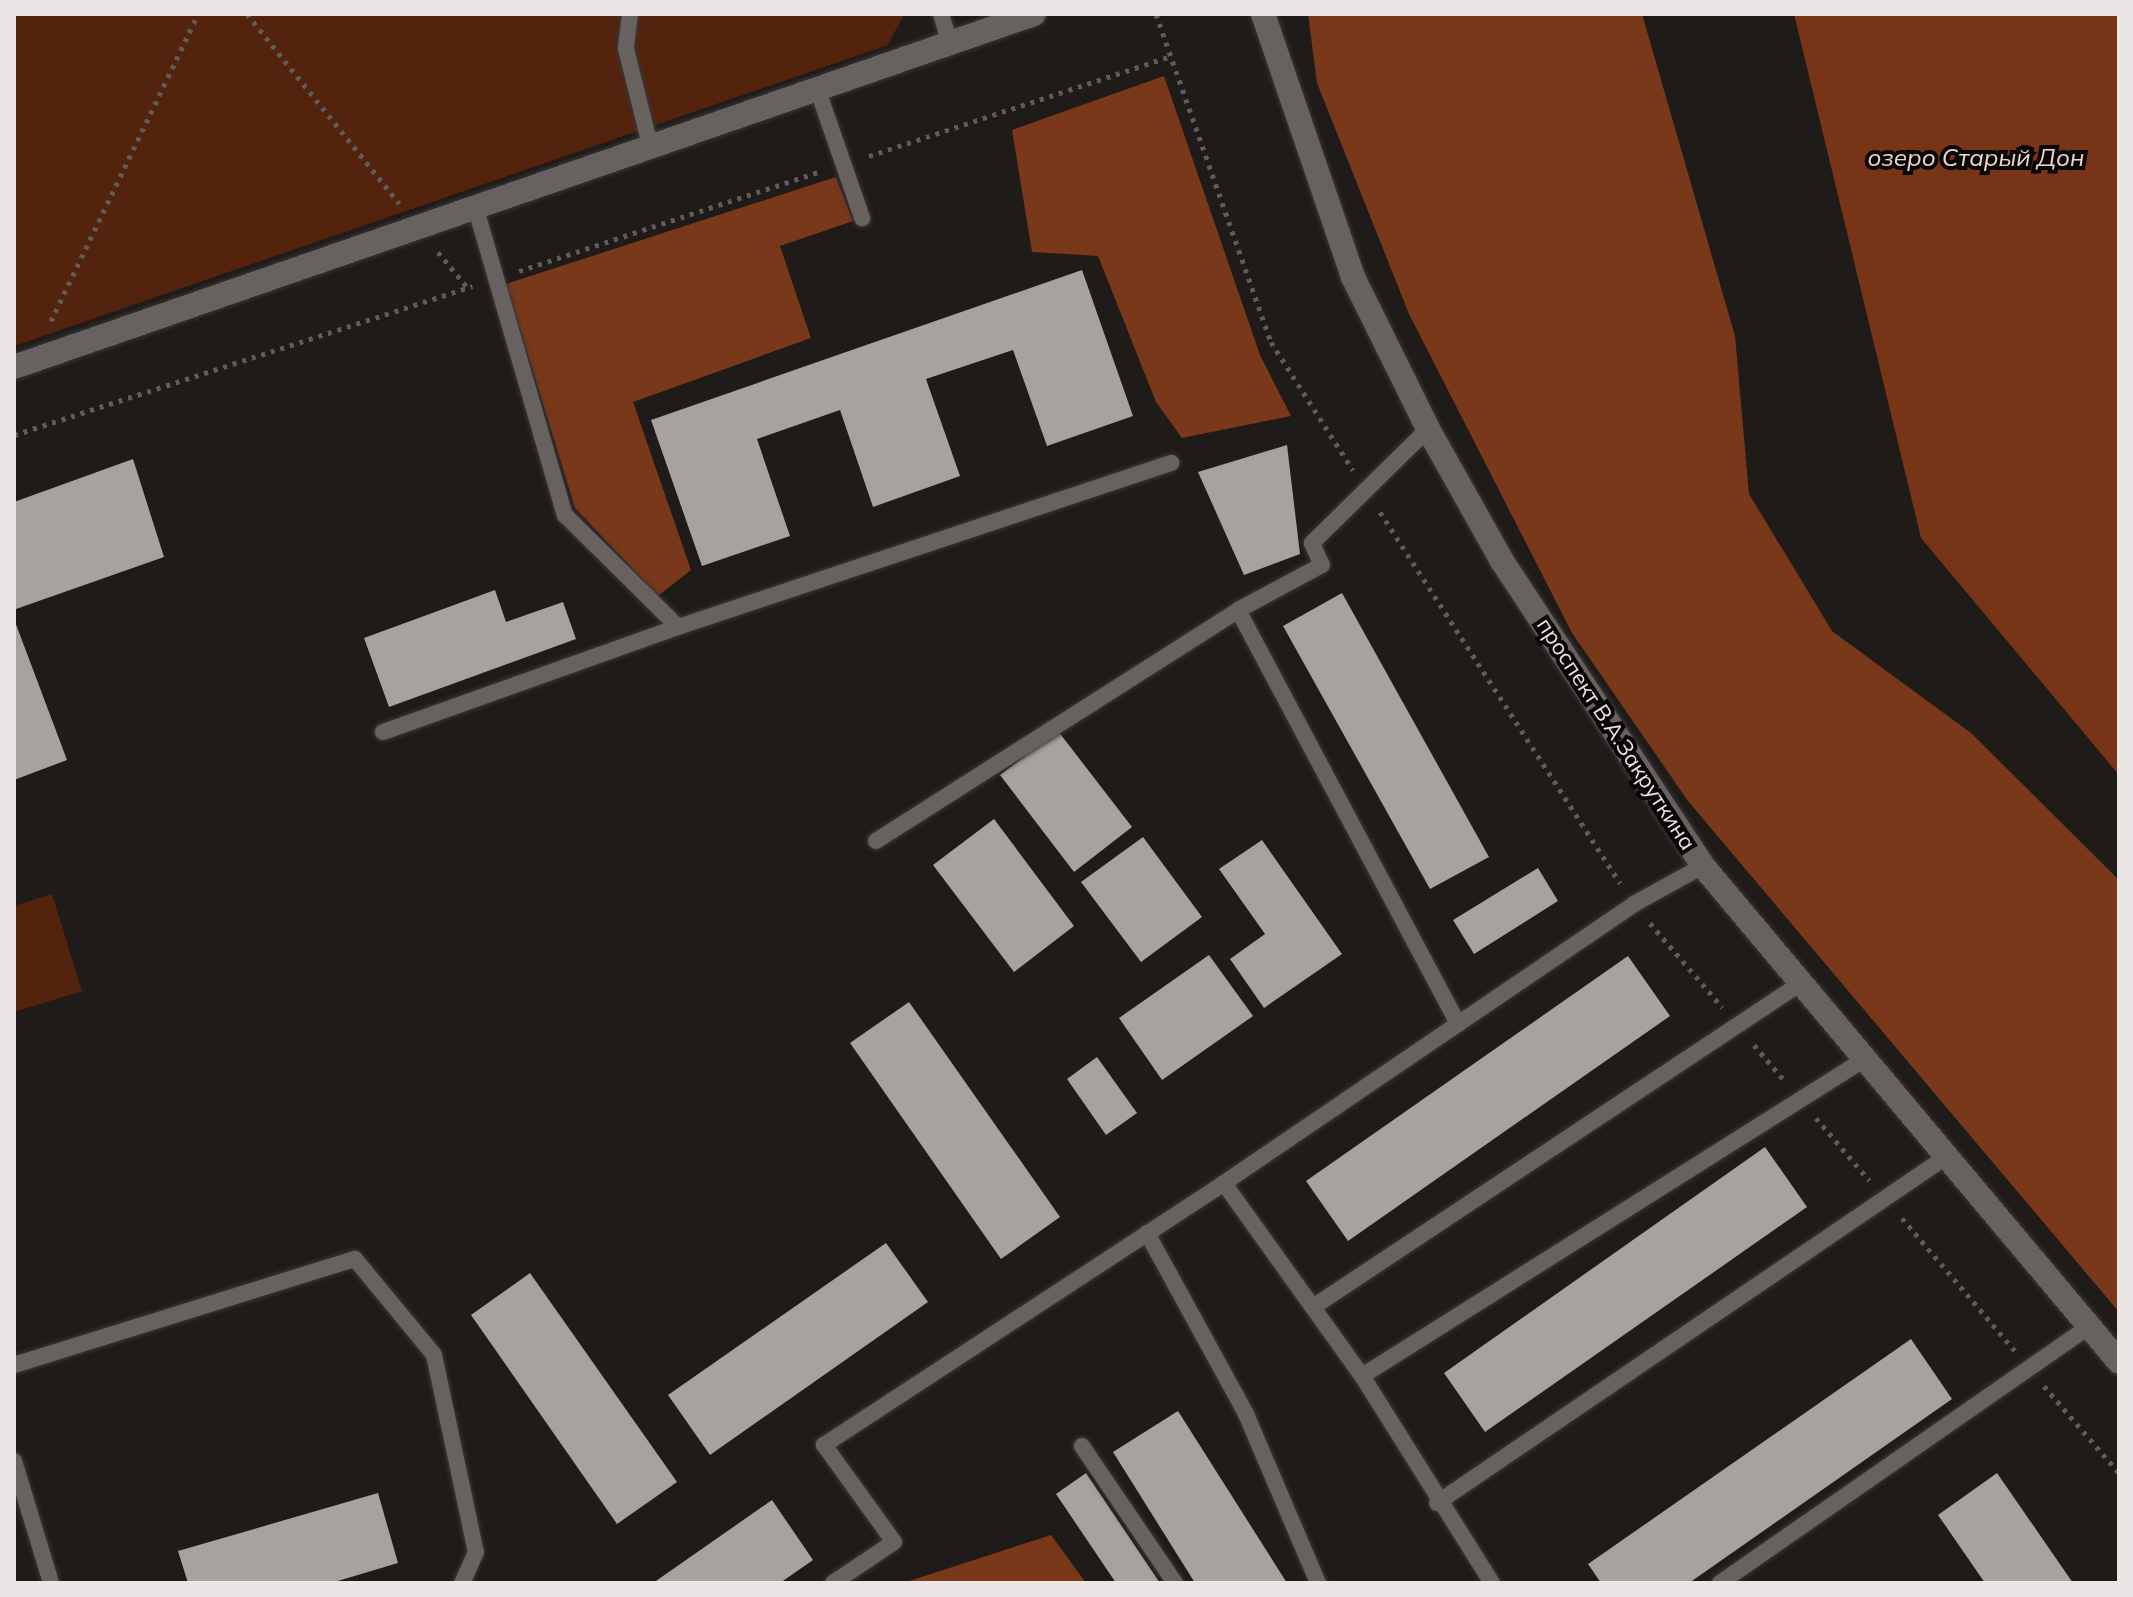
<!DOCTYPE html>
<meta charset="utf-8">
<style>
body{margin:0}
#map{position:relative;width:2133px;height:1597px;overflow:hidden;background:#1f1b19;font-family:Mulish,sans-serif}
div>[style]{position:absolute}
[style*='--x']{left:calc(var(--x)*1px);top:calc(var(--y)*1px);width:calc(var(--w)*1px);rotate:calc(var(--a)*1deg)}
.green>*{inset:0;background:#54230e}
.forest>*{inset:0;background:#7a381a}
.water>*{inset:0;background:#773416}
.building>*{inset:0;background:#a7a19f}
.path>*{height:5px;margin-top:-2.5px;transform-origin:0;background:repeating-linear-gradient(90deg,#5f5b59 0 4px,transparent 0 10px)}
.roads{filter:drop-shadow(0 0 2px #3a3736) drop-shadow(0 0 2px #3a3736)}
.service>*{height:16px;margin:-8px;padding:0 8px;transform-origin:8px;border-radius:8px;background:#67615f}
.minor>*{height:24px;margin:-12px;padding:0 12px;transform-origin:12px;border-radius:12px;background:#67615f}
span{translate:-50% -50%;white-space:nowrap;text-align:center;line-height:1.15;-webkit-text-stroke:8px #080606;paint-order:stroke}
.street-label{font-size:22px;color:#eae6e5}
.water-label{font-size:24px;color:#efd5cb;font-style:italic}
.frame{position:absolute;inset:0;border:16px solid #eae6e5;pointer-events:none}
</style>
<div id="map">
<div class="green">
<div style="clip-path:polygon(14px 14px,902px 14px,903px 16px,888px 45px,14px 346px)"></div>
<div style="clip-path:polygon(52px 894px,82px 991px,14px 1012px,14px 906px)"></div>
</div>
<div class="forest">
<div style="clip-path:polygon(1308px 14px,1642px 14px,1735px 336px,1749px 494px,1832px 631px,1971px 733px,2119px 880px,2119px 1312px,1688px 801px,1572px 633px,1409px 314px,1317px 83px)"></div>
<div style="clip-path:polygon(1164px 76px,1260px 355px,1291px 416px,1182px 438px,1156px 402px,1098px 256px,1032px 252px,1012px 130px)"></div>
<div style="clip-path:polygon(836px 177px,853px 221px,780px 246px,811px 338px,633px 402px,691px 570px,658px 596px,575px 508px,506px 284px)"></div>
<div style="clip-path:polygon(1051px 1535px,1086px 1583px,903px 1583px)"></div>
</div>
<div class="water">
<div style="clip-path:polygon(1794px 14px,2119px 14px,2119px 775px,1921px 538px)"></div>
</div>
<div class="building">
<div style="clip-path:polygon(1082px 270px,1133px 416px,1047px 446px,1013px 350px,926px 379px,960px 476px,873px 507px,840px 410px,757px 439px,790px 536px,702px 566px,651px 420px)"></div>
<div style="clip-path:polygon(1287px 445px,1300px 554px,1244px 575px,1198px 472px)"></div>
<div style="clip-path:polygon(133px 459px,164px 557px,16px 609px,14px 502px)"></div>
<div style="clip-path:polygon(495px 590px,506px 622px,563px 602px,576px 639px,389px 707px,364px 638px)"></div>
<div style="clip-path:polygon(1342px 593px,1489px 857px,1430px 889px,1283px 626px)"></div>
<div style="clip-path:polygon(14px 619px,67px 760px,14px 780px)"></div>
<div style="clip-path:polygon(1058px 731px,1132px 827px,1074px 872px,1000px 775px)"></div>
<div style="clip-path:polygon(994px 819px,1074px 926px,1014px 972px,933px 865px)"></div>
<div style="clip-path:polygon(1143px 837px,1202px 917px,1141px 962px,1081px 882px)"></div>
<div style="clip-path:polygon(1262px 840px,1342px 954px,1264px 1008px,1230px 959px,1265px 934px,1219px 869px)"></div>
<div style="clip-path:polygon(1538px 868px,1558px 901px,1474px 954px,1453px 920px)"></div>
<div style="clip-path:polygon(1209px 955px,1253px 1016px,1162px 1080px,1119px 1018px)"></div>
<div style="clip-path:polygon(1628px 956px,1670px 1016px,1348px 1241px,1306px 1181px)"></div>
<div style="clip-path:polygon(909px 1002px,1060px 1217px,1001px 1259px,850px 1043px)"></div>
<div style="clip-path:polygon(1097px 1057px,1137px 1113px,1106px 1135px,1067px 1079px)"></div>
<div style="clip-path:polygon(1765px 1147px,1807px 1207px,1485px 1432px,1444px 1373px)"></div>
<div style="clip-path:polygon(886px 1243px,928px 1302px,710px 1455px,668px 1395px)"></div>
<div style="clip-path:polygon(530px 1273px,677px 1482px,617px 1524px,471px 1315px)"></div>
<div style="clip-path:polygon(1911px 1339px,1952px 1399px,1689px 1583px,1601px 1583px,1588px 1564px)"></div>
<div style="clip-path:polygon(1178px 1411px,1287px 1583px,1195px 1583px,1113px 1452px)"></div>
<div style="clip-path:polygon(1086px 1473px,1160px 1583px,1116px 1583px,1056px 1494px)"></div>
<div style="clip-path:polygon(1997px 1473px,2073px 1583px,1985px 1583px,1938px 1515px)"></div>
<div style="clip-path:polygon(378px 1493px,398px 1563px,331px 1583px,188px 1583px,178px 1551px)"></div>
<div style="clip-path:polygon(772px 1500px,813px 1560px,780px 1583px,653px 1583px)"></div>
</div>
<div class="path">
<div style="--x:247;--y:14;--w:243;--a:51.2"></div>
<div style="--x:1156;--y:14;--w:348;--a:70.7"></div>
<div style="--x:1271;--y:342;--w:152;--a:57.4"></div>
<div style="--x:869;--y:156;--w:319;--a:-18.3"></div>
<div style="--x:438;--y:252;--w:45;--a:50.4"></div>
<div style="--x:519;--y:271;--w:318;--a:-18.3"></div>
<div style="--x:51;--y:321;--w:340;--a:-64.4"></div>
<div style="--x:14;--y:435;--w:482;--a:-18"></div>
<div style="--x:1380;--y:512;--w:442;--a:57.1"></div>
<div style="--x:1650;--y:923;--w:111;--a:49.4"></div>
<div style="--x:1754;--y:1045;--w:46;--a:49.4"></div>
<div style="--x:1816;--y:1118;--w:82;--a:49.5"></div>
<div style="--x:1902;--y:1218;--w:175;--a:49.6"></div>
<div style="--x:2044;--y:1386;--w:115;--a:49.2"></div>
</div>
<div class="roads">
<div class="service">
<div style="--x:630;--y:14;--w:35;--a:97"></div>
<div style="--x:626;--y:49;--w:99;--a:76"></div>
<div style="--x:941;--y:14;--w:28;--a:73"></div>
<div style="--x:817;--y:88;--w:138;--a:70.9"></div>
<div style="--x:475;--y:206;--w:322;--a:73.8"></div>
<div style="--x:565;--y:515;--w:159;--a:44.7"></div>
<div style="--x:678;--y:627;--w:520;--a:-18.4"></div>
<div style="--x:1428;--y:429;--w:163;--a:135.5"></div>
<div style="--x:1312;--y:543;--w:24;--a:66"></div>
<div style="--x:1322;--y:565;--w:95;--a:151.8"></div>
<div style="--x:1238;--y:610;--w:469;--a:62"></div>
<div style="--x:383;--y:732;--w:313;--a:-19.6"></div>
<div style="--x:876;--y:841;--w:429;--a:-32.5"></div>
<div style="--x:1147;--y:1233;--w:206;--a:61.3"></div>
<div style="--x:1246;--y:1414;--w:184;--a:66.9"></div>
<div style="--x:1313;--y:1307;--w:586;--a:-33.58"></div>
<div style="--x:14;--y:1365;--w:357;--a:-17.3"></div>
<div style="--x:355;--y:1259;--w:124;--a:50.5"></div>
<div style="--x:434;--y:1355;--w:201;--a:78"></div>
<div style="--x:476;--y:1552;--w:34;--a:114"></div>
<div style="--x:1362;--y:1376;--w:595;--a:-32.22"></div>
<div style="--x:1082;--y:1446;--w:166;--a:55.8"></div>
<div style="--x:14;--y:1461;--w:127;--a:73.1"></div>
<div style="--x:1437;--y:1503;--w:615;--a:-34.21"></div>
<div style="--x:833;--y:1583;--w:73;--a:-33.9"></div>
<div style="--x:894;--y:1542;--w:120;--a:-125.8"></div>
<div style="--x:824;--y:1445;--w:478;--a:-33.2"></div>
<div style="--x:1492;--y:1583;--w:244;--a:-122.1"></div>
<div style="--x:1362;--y:1376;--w:237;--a:-125.6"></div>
<div style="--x:1224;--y:1183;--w:496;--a:-34.2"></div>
<div style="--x:1634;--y:904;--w:79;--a:-28.8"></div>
<div style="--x:1720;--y:1583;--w:449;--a:-34.8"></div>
</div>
<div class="minor">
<div style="--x:1263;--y:14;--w:278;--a:71.1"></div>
<div style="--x:1353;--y:277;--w:169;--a:63.7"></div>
<div style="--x:1428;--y:429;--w:151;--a:60.7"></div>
<div style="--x:1502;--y:561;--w:365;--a:56.6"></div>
<div style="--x:1703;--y:866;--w:647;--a:50.01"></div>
<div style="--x:14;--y:367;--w:1079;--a:-19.09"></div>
</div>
</div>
<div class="street-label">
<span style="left:1616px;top:734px;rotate:57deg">проспект В.А.Закруткина</span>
</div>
<div class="water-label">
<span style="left:1976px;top:158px">озеро Старый Дон</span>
</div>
<div class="frame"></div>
</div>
